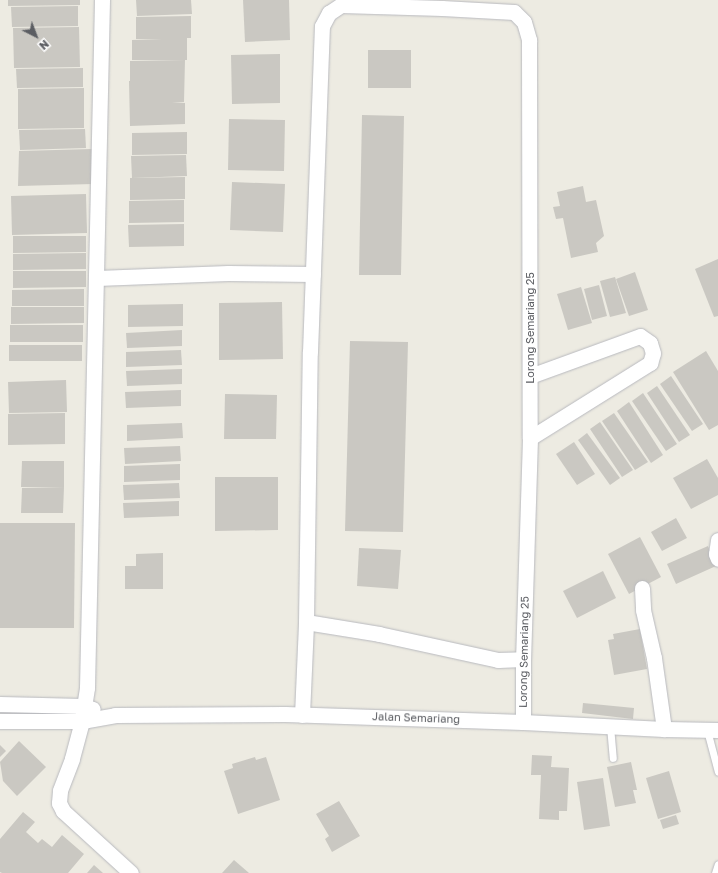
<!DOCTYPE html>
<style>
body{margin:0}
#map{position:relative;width:718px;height:873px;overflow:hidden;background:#edebe2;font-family:"Golos Text",sans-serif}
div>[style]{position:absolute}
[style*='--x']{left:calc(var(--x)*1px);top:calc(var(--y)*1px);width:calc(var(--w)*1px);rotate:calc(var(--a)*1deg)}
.building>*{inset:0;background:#cac8c2}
.roads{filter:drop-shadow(0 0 1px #b8b9be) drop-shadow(0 0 1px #b8b9be)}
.lane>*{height:7px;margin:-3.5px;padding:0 3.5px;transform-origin:3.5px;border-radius:3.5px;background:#fff}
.street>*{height:15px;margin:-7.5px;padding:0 7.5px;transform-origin:7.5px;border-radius:7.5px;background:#fff}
span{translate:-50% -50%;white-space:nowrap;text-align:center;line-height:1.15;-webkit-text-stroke:3px #fff;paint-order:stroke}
.street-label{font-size:11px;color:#5b5d62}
.north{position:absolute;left:16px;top:16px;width:40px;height:40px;-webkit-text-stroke:3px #fff;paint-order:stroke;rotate:138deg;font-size:11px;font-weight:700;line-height:16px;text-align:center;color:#5b5d62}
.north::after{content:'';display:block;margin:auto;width:14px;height:18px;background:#5b5d62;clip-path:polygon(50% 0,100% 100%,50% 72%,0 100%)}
</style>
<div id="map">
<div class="building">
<div style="clip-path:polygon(8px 0,80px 0,80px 5px,8px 6px)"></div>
<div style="clip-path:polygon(136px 0,191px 0,192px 14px,137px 16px)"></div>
<div style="clip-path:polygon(243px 0,289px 0,290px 40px,245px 42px)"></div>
<div style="clip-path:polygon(78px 6px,78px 26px,12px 27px,11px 7px)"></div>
<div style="clip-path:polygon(191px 16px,191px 38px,187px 38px,187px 60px,132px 60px,132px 40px,162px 39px,136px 39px,136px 17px)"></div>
<div style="clip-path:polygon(79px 27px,80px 67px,14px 68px,13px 28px)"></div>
<div style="clip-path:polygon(368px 50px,411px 50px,411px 88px,368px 88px)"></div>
<div style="clip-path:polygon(280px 54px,280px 103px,232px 104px,231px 55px)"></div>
<div style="clip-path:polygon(185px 60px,184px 102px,172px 102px,185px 103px,185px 124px,130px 126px,129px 81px,179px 80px,130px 81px,130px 61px)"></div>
<div style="clip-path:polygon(83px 68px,83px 87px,17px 88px,16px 69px)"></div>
<div style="clip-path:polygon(84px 88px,84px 128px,18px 129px,18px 89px)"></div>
<div style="clip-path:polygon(362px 115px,404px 116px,401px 275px,359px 275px)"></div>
<div style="clip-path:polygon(229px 119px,285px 120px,284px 171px,228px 170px)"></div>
<div style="clip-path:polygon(85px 129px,86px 148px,20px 150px,19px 130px)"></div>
<div style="clip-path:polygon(187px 132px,187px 154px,132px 155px,132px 133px)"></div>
<div style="clip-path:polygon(92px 149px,93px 184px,18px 186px,19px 151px)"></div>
<div style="clip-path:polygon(186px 155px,187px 176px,132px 178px,131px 156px)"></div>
<div style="clip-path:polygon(185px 177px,185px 199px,130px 200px,130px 178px)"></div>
<div style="clip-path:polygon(232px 182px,285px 184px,283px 232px,230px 230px)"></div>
<div style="clip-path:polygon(583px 186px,586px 202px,596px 200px,604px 236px,596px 243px,598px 252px,571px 258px,563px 218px,556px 219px,553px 207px,560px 206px,557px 192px)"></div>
<div style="clip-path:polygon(86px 194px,87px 233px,12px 235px,11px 196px)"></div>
<div style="clip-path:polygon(184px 200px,184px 222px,129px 223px,129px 201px)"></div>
<div style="clip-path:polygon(184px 224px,184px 246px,129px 247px,128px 225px)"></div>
<div style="clip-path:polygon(13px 236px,86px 236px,86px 252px,13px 253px)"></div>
<div style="clip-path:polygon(86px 253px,86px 269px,13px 270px,13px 254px)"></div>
<div style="clip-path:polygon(718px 259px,718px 316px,714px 317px,695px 269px)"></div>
<div style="clip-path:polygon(13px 271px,86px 271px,86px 287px,13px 288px)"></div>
<div style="clip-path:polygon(635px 272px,648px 310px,629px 316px,616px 279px)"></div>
<div style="clip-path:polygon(615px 277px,626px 313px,610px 317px,600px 281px)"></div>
<div style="clip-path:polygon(599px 285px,607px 316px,592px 320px,584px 289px)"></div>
<div style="clip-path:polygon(581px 287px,592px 323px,568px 330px,557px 294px)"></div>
<div style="clip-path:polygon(84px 289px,84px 306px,12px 306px,12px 290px)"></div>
<div style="clip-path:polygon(282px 302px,283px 359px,219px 360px,219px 303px)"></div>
<div style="clip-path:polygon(183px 304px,183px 326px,128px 327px,128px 305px)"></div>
<div style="clip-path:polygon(11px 307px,84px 307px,84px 323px,11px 324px)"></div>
<div style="clip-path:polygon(10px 325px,83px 325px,83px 342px,10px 342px)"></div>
<div style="clip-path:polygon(182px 330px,182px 346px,127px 348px,126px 333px)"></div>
<div style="clip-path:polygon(350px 341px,408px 342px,403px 532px,345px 531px)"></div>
<div style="clip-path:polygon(9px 345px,82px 345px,82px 361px,9px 361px)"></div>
<div style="clip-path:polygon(181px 350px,182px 365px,126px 367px,126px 352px)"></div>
<div style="clip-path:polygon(706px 351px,718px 371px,718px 425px,709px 430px,673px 372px)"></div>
<div style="clip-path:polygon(182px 369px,182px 384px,127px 386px,126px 371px)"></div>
<div style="clip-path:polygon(671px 376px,703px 424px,692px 431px,660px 384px)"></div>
<div style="clip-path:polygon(66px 380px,67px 412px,9px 413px,8px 382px)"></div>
<div style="clip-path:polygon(657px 386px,690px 435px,679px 442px,647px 393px)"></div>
<div style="clip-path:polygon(181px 390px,181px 406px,126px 408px,125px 392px)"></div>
<div style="clip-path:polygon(643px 393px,677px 444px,666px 451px,632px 401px)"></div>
<div style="clip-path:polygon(225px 394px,277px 395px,276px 439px,224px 439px)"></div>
<div style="clip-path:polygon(629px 402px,663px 455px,651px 463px,617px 411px)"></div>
<div style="clip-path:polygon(65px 413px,65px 444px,8px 445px,8px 414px)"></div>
<div style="clip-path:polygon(614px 413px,648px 462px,635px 470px,602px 421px)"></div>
<div style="clip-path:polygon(600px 422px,633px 470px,622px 477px,590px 429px)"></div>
<div style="clip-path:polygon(182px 423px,183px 438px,127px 441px,127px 425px)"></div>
<div style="clip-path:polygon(587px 433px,620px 478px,610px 485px,578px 440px)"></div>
<div style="clip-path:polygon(574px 442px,595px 474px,577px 485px,556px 454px)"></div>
<div style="clip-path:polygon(180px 446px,181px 461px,125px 464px,124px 448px)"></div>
<div style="clip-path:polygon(707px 459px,718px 478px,718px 495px,691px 509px,673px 478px)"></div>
<div style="clip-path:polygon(22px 461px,64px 461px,64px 487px,21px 487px)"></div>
<div style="clip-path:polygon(180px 464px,180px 480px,124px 482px,124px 466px)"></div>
<div style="clip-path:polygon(215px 477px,278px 477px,278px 530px,215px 531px)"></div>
<div style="clip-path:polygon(179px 483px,180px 498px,124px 500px,123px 485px)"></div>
<div style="clip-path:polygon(64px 487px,63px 513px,21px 513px,22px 488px)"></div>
<div style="clip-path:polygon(179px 501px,179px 516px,124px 518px,123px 503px)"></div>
<div style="clip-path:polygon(676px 518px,687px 538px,662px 551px,651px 532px)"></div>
<div style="clip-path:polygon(0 523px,75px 523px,74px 628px,0 628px)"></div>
<div style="clip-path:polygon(640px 537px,661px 577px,629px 594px,608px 554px)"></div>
<div style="clip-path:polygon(708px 546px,716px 566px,676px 584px,667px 564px)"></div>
<div style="clip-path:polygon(359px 548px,401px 550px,398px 589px,357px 586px)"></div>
<div style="clip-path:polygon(163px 553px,163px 589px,125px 589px,125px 566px,136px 566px,136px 554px)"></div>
<div style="clip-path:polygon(603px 571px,616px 598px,577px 618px,563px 591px)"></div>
<div style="clip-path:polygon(640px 629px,647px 669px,614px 675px,608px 640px,614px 639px,613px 634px)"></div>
<div style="clip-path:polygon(583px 703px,634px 708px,633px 719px,582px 713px)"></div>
<div style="clip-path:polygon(19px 741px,46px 767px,17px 796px,3px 781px,0 762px)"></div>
<div style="clip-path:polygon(0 745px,6px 751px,0 757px)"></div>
<div style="clip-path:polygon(532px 755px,552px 756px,551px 767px,569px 768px,567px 811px,559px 811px,559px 820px,539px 819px,541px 775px,531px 775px)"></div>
<div style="clip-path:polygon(255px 757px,256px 760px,266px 757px,280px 800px,238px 814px,224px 771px,233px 768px,232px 764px)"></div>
<div style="clip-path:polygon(631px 762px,637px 790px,633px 790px,636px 803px,615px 807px,607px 767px)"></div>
<div style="clip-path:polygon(669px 771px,681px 812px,658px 819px,646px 778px)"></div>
<div style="clip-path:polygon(603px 778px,610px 826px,584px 830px,577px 782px)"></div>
<div style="clip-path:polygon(339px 801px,360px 836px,332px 852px,325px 839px,329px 836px,316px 814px)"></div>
<div style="clip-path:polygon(23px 812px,35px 822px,26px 832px,38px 843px,42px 839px,52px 847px,62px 835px,84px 854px,68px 873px,2px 873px,0 872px,0 839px)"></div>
<div style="clip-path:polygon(676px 815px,679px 824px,663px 829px,660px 820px)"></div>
<div style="clip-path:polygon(234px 860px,249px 873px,222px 873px)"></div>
<div style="clip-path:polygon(94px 865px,103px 873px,87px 873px)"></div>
</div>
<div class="roads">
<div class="lane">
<div style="--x:610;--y:726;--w:32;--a:85"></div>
<div style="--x:707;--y:730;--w:43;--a:75.3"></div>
<div style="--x:715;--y:873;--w:9;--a:-72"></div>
</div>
<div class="street">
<div style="--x:102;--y:0;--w:688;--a:91.25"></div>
<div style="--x:87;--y:688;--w:33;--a:99"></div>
<div style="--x:82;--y:721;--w:39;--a:105"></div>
<div style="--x:72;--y:759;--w:34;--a:111"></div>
<div style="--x:60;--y:791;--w:12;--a:95"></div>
<div style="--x:59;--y:803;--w:9;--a:63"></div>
<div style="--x:63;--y:811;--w:92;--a:42.4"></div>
<div style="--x:97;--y:278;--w:131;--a:-2.2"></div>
<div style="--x:228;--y:273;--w:85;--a:0.7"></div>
<div style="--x:530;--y:438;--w:142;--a:-32"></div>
<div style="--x:650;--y:363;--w:10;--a:-73"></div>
<div style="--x:653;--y:353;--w:10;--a:-107"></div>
<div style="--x:650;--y:343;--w:12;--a:-145"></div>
<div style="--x:640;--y:336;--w:117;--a:160"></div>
<div style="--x:718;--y:540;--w:14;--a:98"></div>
<div style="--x:716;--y:554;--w:5;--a:68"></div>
<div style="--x:642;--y:588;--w:22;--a:87"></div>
<div style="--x:643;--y:610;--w:49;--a:77.1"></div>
<div style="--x:654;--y:658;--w:72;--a:82"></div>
<div style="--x:306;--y:622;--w:74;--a:9.3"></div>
<div style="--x:379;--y:634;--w:122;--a:12.3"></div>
<div style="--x:498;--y:660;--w:25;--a:-2"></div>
<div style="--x:0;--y:704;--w:83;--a:1.4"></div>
<div style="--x:83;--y:706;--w:10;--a:17"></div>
<div style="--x:302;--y:715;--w:93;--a:-87.5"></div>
<div style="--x:306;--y:622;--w:270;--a:-89.2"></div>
<div style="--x:310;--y:352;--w:326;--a:-87.9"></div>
<div style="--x:322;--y:26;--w:15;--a:-62"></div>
<div style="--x:329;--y:13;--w:14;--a:-34"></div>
<div style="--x:341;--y:5;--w:101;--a:1.7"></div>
<div style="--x:442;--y:8;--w:72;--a:3.2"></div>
<div style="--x:514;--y:12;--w:14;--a:45"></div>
<div style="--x:524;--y:22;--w:19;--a:74"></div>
<div style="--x:529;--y:40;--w:398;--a:89.9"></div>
<div style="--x:530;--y:438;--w:221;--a:91.8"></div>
<div style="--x:523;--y:659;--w:63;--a:90"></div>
<div style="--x:0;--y:721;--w:82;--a:0"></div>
<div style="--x:82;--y:721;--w:34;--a:-10"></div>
<div style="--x:115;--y:715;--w:170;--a:-0.3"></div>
<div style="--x:285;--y:714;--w:238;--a:1.9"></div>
<div style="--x:523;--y:722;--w:141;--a:2.8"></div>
<div style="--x:664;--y:729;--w:54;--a:1.1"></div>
</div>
</div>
<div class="street-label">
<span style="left:530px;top:328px;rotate:-90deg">Lorong Semariang 25</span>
<span style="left:524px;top:652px;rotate:-89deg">Lorong Semariang 25</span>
<span style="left:416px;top:718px;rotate:2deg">Jalan Semariang</span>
</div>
<div class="north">N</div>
</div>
